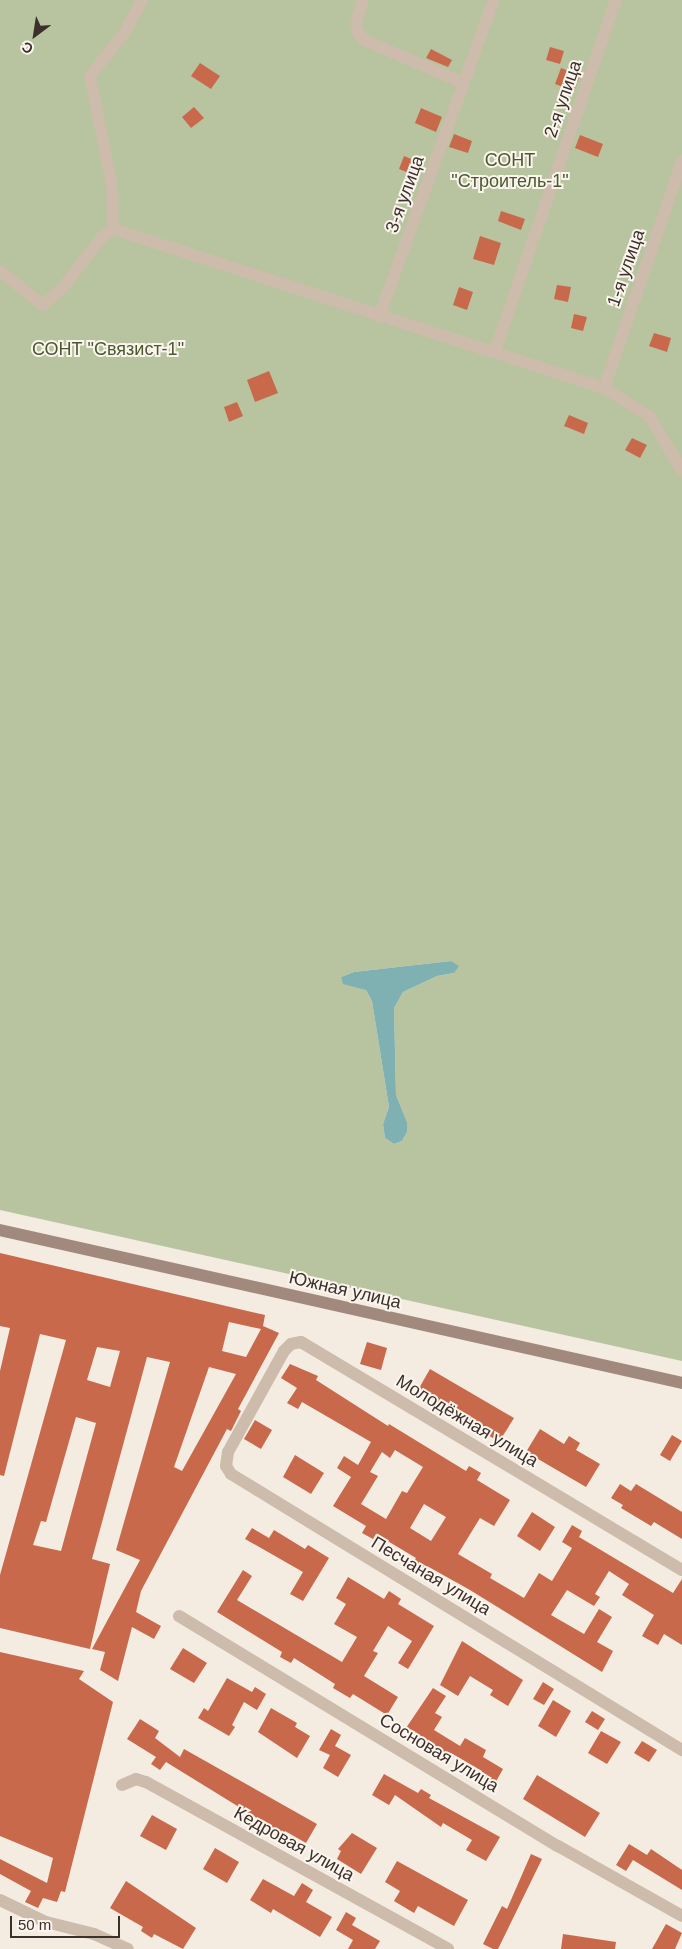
<!DOCTYPE html>
<meta charset="utf-8">
<style>
body{margin:0}
#map{position:relative;width:682px;height:1949px;overflow:hidden;background:#f4ebe1;font-family:Arial,sans-serif}
div>[style]{position:absolute}
[style*='--x']{left:calc(var(--x)*1px);top:calc(var(--y)*1px);width:calc(var(--w)*1px);rotate:calc(var(--a)*1deg)}
.green>*{inset:0;background:#b8c4a0}
.water>*{inset:0;background:#7fb0b2}
.building>*{inset:0;background:#c8694b}
.minor>*{height:12px;margin:-6px;padding:0 6px;transform-origin:6px;border-radius:6px;background:#cdbbac}
.secondary>*{height:12px;margin:-6px;padding:0 6px;transform-origin:6px;border-radius:6px;background:#a18a7d}
span{translate:-50% -50%;white-space:nowrap;text-align:center;line-height:1.15;-webkit-text-stroke:4px #fbf5ee;paint-order:stroke}
.street-label{font-size:18px;color:#3b302b}
.park-label{font-size:18px;color:#4a5a2e}
.north{position:absolute;left:10px;top:10px;width:50px;height:50px;-webkit-text-stroke:4px #fbf5ee;paint-order:stroke;rotate:211deg;font-size:14px;font-weight:700;line-height:20px;text-align:center;color:#3b302b}
.north::after{content:'';display:block;margin:auto;width:18px;height:22px;background:#3b302b;clip-path:polygon(50% 0,100% 100%,50% 72%,0 100%)}
.scale{position:absolute;left:10px;top:1916px;width:110px;height:22px;box-sizing:border-box;border:2px solid #3b302b;border-top:0;padding-left:6px;font-size:15px;line-height:18px;white-space:nowrap;color:#3b302b;-webkit-text-stroke:4px #fbf5ee;paint-order:stroke}
</style>
<div id="map">
<div class="green">
<div style="clip-path:polygon(evenodd,0 0,682px 0,682px 1361px,0 1210px,0 0,451px 961px,454px 973px,437px 976px,403px 992px,394px 1008px,396px 1095px,407px 1122px,407px 1132px,402px 1141px,394px 1144px,385px 1138px,383px 1124px,389px 1107px,372px 1001px,366px 990px,341px 977px,354px 972px,451px 961px)"></div>
</div>
<div class="water">
<div style="clip-path:polygon(451px 961px,459px 966px,454px 973px,437px 976px,403px 992px,394px 1008px,396px 1095px,407px 1122px,407px 1132px,402px 1141px,394px 1144px,385px 1138px,383px 1124px,389px 1107px,372px 1001px,366px 990px,343px 984px,341px 977px,354px 972px)"></div>
</div>
<div class="building">
<div style="clip-path:polygon(550px 47px,564px 51px,560px 64px,546px 60px)"></div>
<div style="clip-path:polygon(431px 49px,452px 60px,448px 67px,426px 58px)"></div>
<div style="clip-path:polygon(200px 63px,220px 76px,211px 89px,191px 76px)"></div>
<div style="clip-path:polygon(561px 68px,580px 75px,574px 91px,555px 84px)"></div>
<div style="clip-path:polygon(194px 107px,204px 118px,191px 128px,182px 117px)"></div>
<div style="clip-path:polygon(421px 108px,442px 117px,436px 132px,415px 123px)"></div>
<div style="clip-path:polygon(454px 134px,472px 141px,468px 153px,449px 147px)"></div>
<div style="clip-path:polygon(580px 135px,603px 144px,598px 157px,575px 148px)"></div>
<div style="clip-path:polygon(404px 156px,423px 164px,419px 177px,399px 169px)"></div>
<div style="clip-path:polygon(501px 211px,525px 219px,521px 230px,498px 221px)"></div>
<div style="clip-path:polygon(480px 236px,501px 243px,494px 265px,473px 259px)"></div>
<div style="clip-path:polygon(557px 285px,571px 287px,568px 302px,554px 299px)"></div>
<div style="clip-path:polygon(459px 287px,473px 292px,467px 310px,453px 305px)"></div>
<div style="clip-path:polygon(574px 314px,587px 317px,583px 331px,571px 328px)"></div>
<div style="clip-path:polygon(654px 333px,671px 338px,667px 352px,649px 346px)"></div>
<div style="clip-path:polygon(269px 371px,278px 393px,255px 402px,247px 380px)"></div>
<div style="clip-path:polygon(237px 402px,243px 416px,229px 422px,224px 407px)"></div>
<div style="clip-path:polygon(569px 415px,588px 423px,584px 434px,564px 426px)"></div>
<div style="clip-path:polygon(632px 438px,647px 445px,640px 458px,625px 450px)"></div>
<div style="clip-path:polygon(evenodd,0 1253px,265px 1315px,263px 1326px,279px 1333px,238px 1409px,241px 1411px,231px 1431px,227px 1429px,141px 1591px,136px 1612px,161px 1626px,154px 1639px,132px 1627px,118px 1681px,100px 1670px,105px 1652px,92px 1649px,140px 1560px,116px 1550px,170px 1362px,147px 1357px,92px 1559px,110px 1564px,90px 1649px,0 1628px,0 1575px,66px 1340px,40px 1334px,4px 1476px,0 1475px,0 1371px,10px 1328px,0 1326px,0 1253px,229px 1322px,261px 1329px,246px 1357px,222px 1351px,229px 1322px,0 1253px,97px 1347px,120px 1351px,110px 1387px,87px 1380px,97px 1347px,0 1253px,209px 1367px,236px 1374px,182px 1471px,174px 1467px,209px 1367px,0 1253px,76px 1417px,96px 1423px,61px 1551px,33px 1545px,41px 1521px,46px 1522px,76px 1417px)"></div>
<div style="clip-path:polygon(367px 1342px,387px 1348px,381px 1370px,360px 1364px)"></div>
<div style="clip-path:polygon(evenodd,290px 1364px,318px 1376px,316px 1380px,388px 1426px,389px 1424px,466px 1471px,469px 1466px,481px 1473px,477px 1480px,510px 1500px,494px 1526px,480px 1518px,458px 1554px,492px 1574px,490px 1578px,524px 1598px,539px 1573px,552px 1581px,572px 1548px,562px 1542px,572px 1525px,582px 1531px,579px 1537px,673px 1593px,682px 1579px,682px 1645px,664px 1634px,658px 1645px,642px 1636px,654px 1615px,622px 1595px,629px 1584px,609px 1571px,595px 1594px,600px 1597px,594px 1606px,567px 1590px,551px 1615px,584px 1634px,599px 1609px,612px 1617px,597px 1642px,613px 1651px,602px 1672px,470px 1590px,427px 1566px,425px 1569px,413px 1562px,416px 1558px,376px 1534px,373px 1539px,362px 1533px,366px 1526px,333px 1506px,351px 1477px,337px 1468px,344px 1456px,358px 1465px,371px 1442px,302px 1402px,298px 1409px,287px 1403px,297px 1388px,281px 1378px,290px 1364px,395px 1450px,423px 1467px,407px 1493px,402px 1491px,386px 1519px,361px 1504px,378px 1476px,370px 1472px,382px 1452px,390px 1458px,395px 1450px,290px 1364px,424px 1504px,446px 1517px,431px 1541px,410px 1528px,424px 1504px)"></div>
<div style="clip-path:polygon(430px 1369px,514px 1418px,499px 1442px,418px 1390px)"></div>
<div style="clip-path:polygon(255px 1420px,272px 1430px,261px 1449px,244px 1439px)"></div>
<div style="clip-path:polygon(540px 1429px,564px 1444px,569px 1436px,580px 1443px,576px 1450px,600px 1464px,586px 1487px,526px 1452px)"></div>
<div style="clip-path:polygon(672px 1435px,682px 1441px,670px 1461px,660px 1455px)"></div>
<div style="clip-path:polygon(295px 1455px,324px 1473px,311px 1494px,283px 1477px)"></div>
<div style="clip-path:polygon(620px 1484px,631px 1491px,636px 1484px,682px 1512px,682px 1539px,654px 1522px,651px 1526px,621px 1508px,623px 1505px,611px 1498px)"></div>
<div style="clip-path:polygon(532px 1512px,555px 1527px,540px 1551px,517px 1536px)"></div>
<div style="clip-path:polygon(252px 1528px,269px 1538px,274px 1530px,305px 1549px,308px 1545px,329px 1558px,303px 1601px,290px 1594px,303px 1572px,245px 1539px)"></div>
<div style="clip-path:polygon(243px 1570px,252px 1576px,237px 1600px,342px 1662px,357px 1637px,334px 1624px,346px 1604px,336px 1598px,348px 1577px,384px 1599px,389px 1591px,401px 1599px,398px 1604px,434px 1626px,408px 1669px,398px 1663px,412px 1641px,388px 1626px,373px 1651px,378px 1653px,364px 1676px,398px 1697px,387px 1715px,353px 1694px,350px 1698px,333px 1688px,335px 1684px,294px 1658px,291px 1663px,280px 1657px,282px 1652px,217px 1612px)"></div>
<div style="clip-path:polygon(462px 1641px,523px 1680px,508px 1706px,490px 1695px,493px 1690px,470px 1676px,458px 1696px,440px 1685px)"></div>
<div style="clip-path:polygon(183px 1648px,207px 1663px,194px 1683px,170px 1669px)"></div>
<div style="clip-path:polygon(0 1652px,84px 1671px,79px 1679px,113px 1702px,65px 1892px,61px 1891px,57px 1902px,43px 1898px,38px 1908px,25px 1902px,31px 1891px,0 1874px,0 1859px,47px 1883px,53px 1858px,0 1836px)"></div>
<div style="clip-path:polygon(227px 1678px,252px 1692px,255px 1687px,266px 1694px,257px 1710px,244px 1702px,232px 1725px,235px 1727px,229px 1736px,198px 1718px,204px 1708px,208px 1711px)"></div>
<div style="clip-path:polygon(543px 1682px,554px 1689px,544px 1705px,533px 1699px)"></div>
<div style="clip-path:polygon(433px 1688px,446px 1696px,435px 1713px,442px 1717px,434px 1730px,460px 1746px,465px 1738px,486px 1750px,483px 1757px,503px 1769px,494px 1785px,479px 1776px,482px 1771px,451px 1753px,448px 1758px,436px 1751px,438px 1748px,406px 1728px)"></div>
<div style="clip-path:polygon(553px 1700px,571px 1711px,556px 1737px,538px 1726px)"></div>
<div style="clip-path:polygon(271px 1708px,297px 1723px,295px 1727px,310px 1736px,297px 1758px,258px 1732px)"></div>
<div style="clip-path:polygon(592px 1711px,605px 1719px,598px 1730px,585px 1722px)"></div>
<div style="clip-path:polygon(140px 1719px,159px 1731px,155px 1738px,180px 1757px,184px 1749px,317px 1824px,306px 1843px,285px 1831px,283px 1834px,166px 1762px,160px 1770px,151px 1764px,156px 1757px,127px 1739px)"></div>
<div style="clip-path:polygon(331px 1729px,341px 1735px,335px 1746px,351px 1755px,338px 1777px,323px 1768px,330px 1755px,319px 1750px)"></div>
<div style="clip-path:polygon(601px 1731px,621px 1742px,607px 1764px,588px 1753px)"></div>
<div style="clip-path:polygon(642px 1741px,657px 1750px,649px 1762px,634px 1753px)"></div>
<div style="clip-path:polygon(384px 1774px,418px 1793px,421px 1789px,431px 1795px,429px 1798px,500px 1837px,486px 1861px,466px 1850px,472px 1840px,443px 1823px,441px 1827px,395px 1795px,389px 1805px,372px 1795px)"></div>
<div style="clip-path:polygon(537px 1775px,600px 1813px,585px 1837px,523px 1799px)"></div>
<div style="clip-path:polygon(152px 1815px,177px 1829px,166px 1850px,140px 1836px)"></div>
<div style="clip-path:polygon(352px 1833px,377px 1848px,361px 1874px,337px 1859px,341px 1851px,338px 1849px)"></div>
<div style="clip-path:polygon(629px 1844px,647px 1855px,651px 1849px,682px 1870px,682px 1890px,633px 1860px,626px 1871px,616px 1865px)"></div>
<div style="clip-path:polygon(215px 1848px,239px 1862px,227px 1883px,203px 1869px)"></div>
<div style="clip-path:polygon(531px 1854px,542px 1859px,498px 1949px,493px 1949px,483px 1944px,502px 1906px,507px 1909px)"></div>
<div style="clip-path:polygon(397px 1861px,468px 1900px,454px 1926px,418px 1906px,414px 1913px,394px 1901px,400px 1891px,385px 1882px)"></div>
<div style="clip-path:polygon(263px 1879px,294px 1896px,302px 1883px,313px 1890px,306px 1902px,332px 1917px,320px 1937px,273px 1909px,271px 1913px,250px 1900px)"></div>
<div style="clip-path:polygon(126px 1881px,196px 1928px,183px 1949px,154px 1934px,152px 1938px,141px 1931px,143px 1927px,110px 1908px)"></div>
<div style="clip-path:polygon(346px 1912px,356px 1918px,352px 1925px,380px 1941px,375px 1949px,348px 1949px,353px 1940px,336px 1930px)"></div>
<div style="clip-path:polygon(666px 1924px,682px 1933px,675px 1949px,652px 1949px)"></div>
<div style="clip-path:polygon(563px 1934px,616px 1942px,615px 1949px,561px 1949px)"></div>
</div>
<div class="minor">
<div style="--x:363;--y:0;--w:23;--a:108"></div>
<div style="--x:356;--y:22;--w:8;--a:83"></div>
<div style="--x:357;--y:30;--w:12;--a:55"></div>
<div style="--x:364;--y:40;--w:109;--a:23.3"></div>
<div style="--x:113;--y:229;--w:43;--a:-91.3"></div>
<div style="--x:112;--y:186;--w:112;--a:-101.3"></div>
<div style="--x:90;--y:76;--w:56;--a:-51.5"></div>
<div style="--x:125;--y:32;--w:36;--a:-62"></div>
<div style="--x:0;--y:271;--w:55;--a:38.3"></div>
<div style="--x:43;--y:305;--w:30;--a:-42"></div>
<div style="--x:65;--y:285;--w:59;--a:-52.5"></div>
<div style="--x:101;--y:238;--w:15;--a:-37"></div>
<div style="--x:113;--y:229;--w:516;--a:17.94"></div>
<div style="--x:604;--y:388;--w:53;--a:31.9"></div>
<div style="--x:649;--y:416;--w:63;--a:58.6"></div>
<div style="--x:379;--y:317;--w:337;--a:-70.1"></div>
<div style="--x:495;--y:351;--w:371;--a:-71"></div>
<div style="--x:604;--y:388;--w:240;--a:-71"></div>
<div style="--x:682;--y:1570;--w:444;--a:-149.1"></div>
<div style="--x:301;--y:1342;--w:10;--a:169"></div>
<div style="--x:291;--y:1344;--w:10;--a:135"></div>
<div style="--x:284;--y:1351;--w:115;--a:119"></div>
<div style="--x:228;--y:1452;--w:14;--a:98"></div>
<div style="--x:226;--y:1466;--w:9;--a:58"></div>
<div style="--x:231;--y:1474;--w:529;--a:31.47"></div>
<div style="--x:179;--y:1616;--w:443;--a:31.3"></div>
<div style="--x:558;--y:1846;--w:142;--a:29.4"></div>
<div style="--x:122;--y:1785;--w:15;--a:-23"></div>
<div style="--x:136;--y:1779;--w:10;--a:17"></div>
<div style="--x:146;--y:1782;--w:345;--a:28.9"></div>
<div style="--x:0;--y:1900;--w:51;--a:25.6"></div>
<div style="--x:46;--y:1922;--w:49;--a:14"></div>
<div style="--x:94;--y:1934;--w:37;--a:24"></div>
</div>
<div class="secondary">
<div style="--x:0;--y:1230;--w:699;--a:12.64"></div>
</div>
<div class="street-label">
<span style="left:563px;top:99px;rotate:-71deg">2-я улица</span>
<span style="left:405px;top:194px;rotate:-70deg">3-я улица</span>
<span style="left:626px;top:268px;rotate:-71deg">1-я улица</span>
<span style="left:345px;top:1290px;rotate:13deg">Южная улица</span>
<span style="left:467px;top:1421px;rotate:31deg">Молодёжная улица</span>
<span style="left:431px;top:1576px;rotate:31deg">Песчаная улица</span>
<span style="left:439px;top:1753px;rotate:31deg">Сосновая улица</span>
<span style="left:294px;top:1844px;rotate:29deg">Кедровая улица</span>
</div>
<div class="park-label">
<span style="left:510px;top:171px">СОНТ<br>"Строитель-1"</span>
<span style="left:108px;top:349px">СОНТ "Связист-1"</span>
</div>
<div class="north">С</div>
<div class="scale">50 m</div>
</div>
